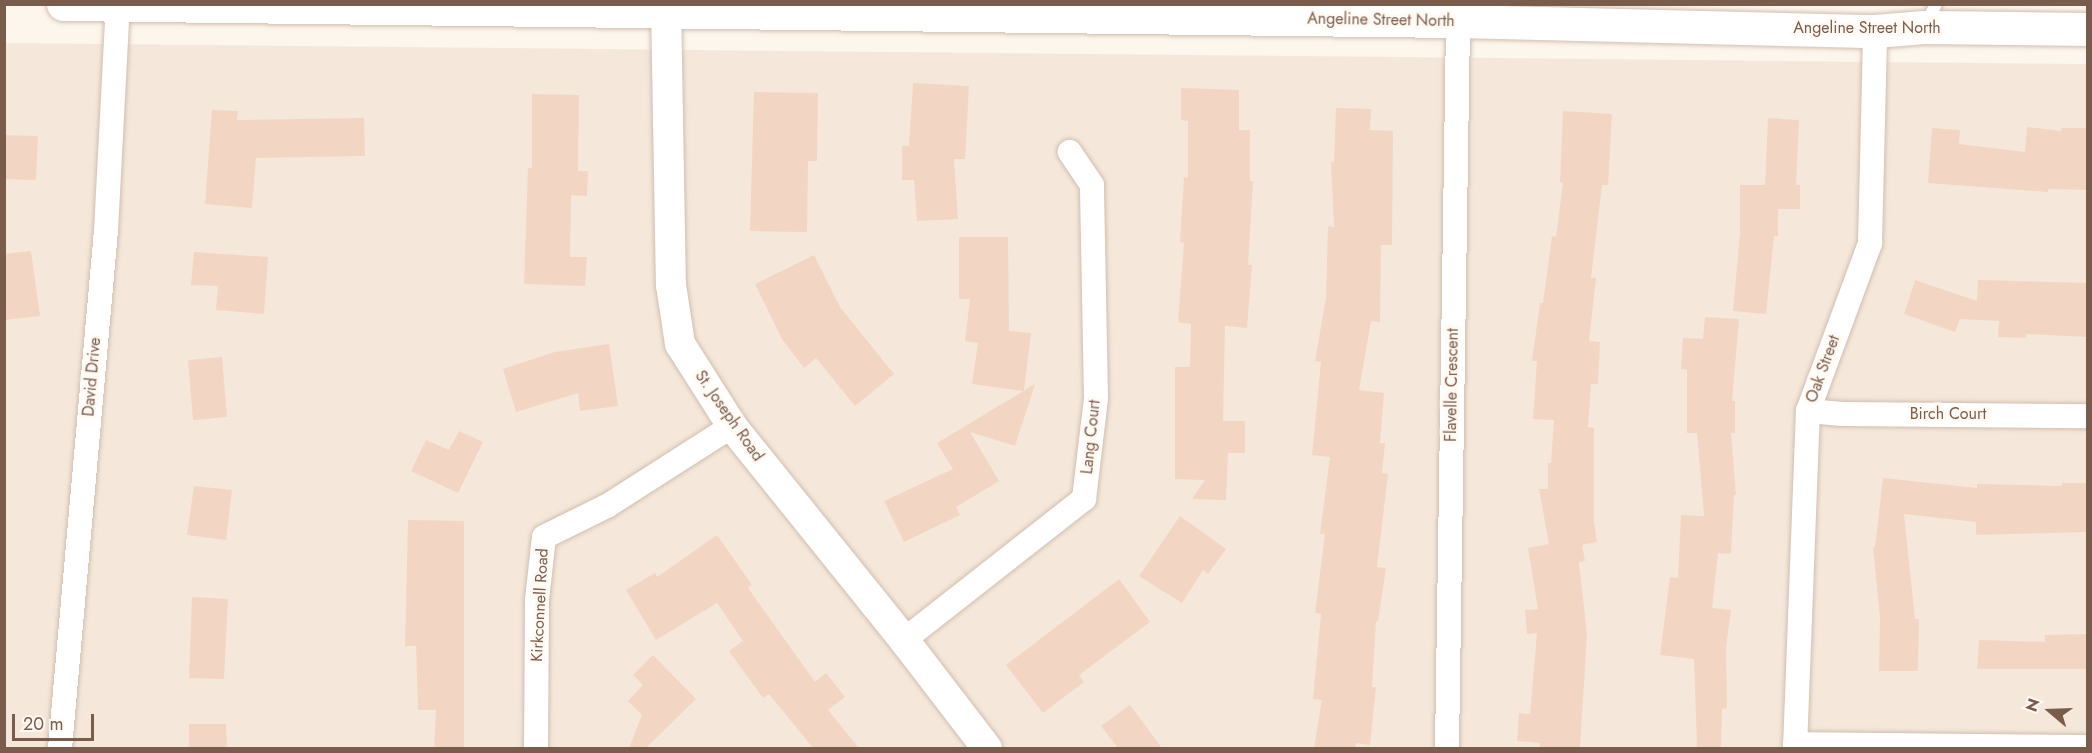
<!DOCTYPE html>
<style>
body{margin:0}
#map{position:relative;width:2092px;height:753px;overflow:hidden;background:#fdf6ec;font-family:Jost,sans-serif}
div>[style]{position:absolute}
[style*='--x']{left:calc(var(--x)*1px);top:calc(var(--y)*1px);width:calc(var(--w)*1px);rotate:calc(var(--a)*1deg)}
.residential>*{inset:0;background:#f5e8da}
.building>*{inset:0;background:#f3d5c3}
.roads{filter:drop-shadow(0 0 2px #d1beb0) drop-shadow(0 0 2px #d1beb0)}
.service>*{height:12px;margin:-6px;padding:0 6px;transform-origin:6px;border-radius:6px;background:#fff}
.minor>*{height:24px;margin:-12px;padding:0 12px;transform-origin:12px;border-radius:12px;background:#fff}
.tertiary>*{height:30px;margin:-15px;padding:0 15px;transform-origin:15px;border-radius:15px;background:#fff}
.secondary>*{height:33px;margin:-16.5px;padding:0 16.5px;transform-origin:16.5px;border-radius:16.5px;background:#fff}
span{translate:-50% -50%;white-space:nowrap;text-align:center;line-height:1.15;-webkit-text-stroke:6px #fffaf3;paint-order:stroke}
.street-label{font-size:16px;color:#7a5c4d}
.frame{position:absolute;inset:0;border:6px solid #7a5c4d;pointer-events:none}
.north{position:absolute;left:2020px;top:681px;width:60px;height:60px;-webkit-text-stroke:4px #fffaf3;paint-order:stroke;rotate:289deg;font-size:16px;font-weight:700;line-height:24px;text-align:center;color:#7a5c4d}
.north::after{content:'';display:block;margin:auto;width:21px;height:27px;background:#7a5c4d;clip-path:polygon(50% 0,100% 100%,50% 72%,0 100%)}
.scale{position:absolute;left:12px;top:714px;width:82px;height:27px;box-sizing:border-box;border:3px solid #7a5c4d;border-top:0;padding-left:8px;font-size:18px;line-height:21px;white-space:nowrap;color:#7a5c4d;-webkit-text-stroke:4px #fffaf3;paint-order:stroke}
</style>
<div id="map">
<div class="residential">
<div style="clip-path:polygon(5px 43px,2087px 64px,2087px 748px,5px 748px)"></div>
</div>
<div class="building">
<div style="clip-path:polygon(913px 83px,969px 86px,965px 159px,954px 159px,958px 219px,917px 221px,914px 180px,902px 180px,902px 146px,909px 146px)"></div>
<div style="clip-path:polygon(1181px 88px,1239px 90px,1239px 130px,1250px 130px,1250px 181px,1253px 181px,1248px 265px,1252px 265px,1247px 328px,1225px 326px,1223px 421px,1245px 421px,1245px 453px,1228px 453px,1226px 500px,1192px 499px,1205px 480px,1175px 479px,1175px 367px,1190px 367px,1191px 324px,1178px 322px,1184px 243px,1180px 242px,1184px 177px,1188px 178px,1188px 121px,1181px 120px)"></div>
<div style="clip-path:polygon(754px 92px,818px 93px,817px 161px,808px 161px,807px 232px,750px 231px)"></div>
<div style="clip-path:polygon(532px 94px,579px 95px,578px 171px,588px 171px,587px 196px,571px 195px,570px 257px,587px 257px,585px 286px,524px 284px,528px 168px,532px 168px)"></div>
<div style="clip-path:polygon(1336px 108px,1371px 109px,1370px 130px,1393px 131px,1392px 245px,1381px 245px,1380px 322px,1371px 321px,1359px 390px,1384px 393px,1380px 443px,1385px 443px,1382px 473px,1388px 474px,1377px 567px,1386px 568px,1378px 621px,1376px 621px,1372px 687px,1376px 687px,1370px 745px,1356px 743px,1355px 748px,1314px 748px,1322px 700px,1313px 699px,1321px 614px,1315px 613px,1325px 534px,1320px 534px,1330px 457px,1312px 455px,1321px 362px,1315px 361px,1326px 298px,1328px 226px,1334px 227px,1331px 162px,1334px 162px)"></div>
<div style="clip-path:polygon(212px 110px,238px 111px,237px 120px,364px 118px,365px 156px,256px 158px,252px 208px,205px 204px)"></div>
<div style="clip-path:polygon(1563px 111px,1612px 114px,1608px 185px,1602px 185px,1591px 278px,1596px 278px,1589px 341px,1600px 342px,1598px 384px,1591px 384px,1588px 427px,1594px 428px,1594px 522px,1597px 542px,1582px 545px,1585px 561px,1579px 562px,1587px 635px,1580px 748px,1539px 748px,1540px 743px,1517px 741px,1519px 713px,1530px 714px,1537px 633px,1527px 634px,1525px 610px,1538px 609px,1528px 548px,1549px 544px,1539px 489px,1548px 489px,1548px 463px,1551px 463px,1554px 420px,1533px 419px,1537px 361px,1532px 361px,1540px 303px,1543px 303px,1552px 236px,1556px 237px,1563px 183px,1560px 182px)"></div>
<div style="clip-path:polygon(1768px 118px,1799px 120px,1796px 185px,1800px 185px,1800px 209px,1778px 209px,1778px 236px,1774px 236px,1766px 314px,1733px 311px,1740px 233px,1740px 185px,1765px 185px)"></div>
<div style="clip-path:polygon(2027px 127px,2061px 131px,2062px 128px,2088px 128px,2088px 190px,2048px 189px,2048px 192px,1928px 183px,1932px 128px,1960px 130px,1959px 144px,2025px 152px)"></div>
<div style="clip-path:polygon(4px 135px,38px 136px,36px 180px,4px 179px)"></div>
<div style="clip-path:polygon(959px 237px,1008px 237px,1009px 331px,1031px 333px,1024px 391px,972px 384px,978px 343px,965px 341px,970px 299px,959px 299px)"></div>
<div style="clip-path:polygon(31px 251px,40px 316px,4px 320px,4px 254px)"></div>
<div style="clip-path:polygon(194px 252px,268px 257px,264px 314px,216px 310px,218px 286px,191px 285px)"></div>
<div style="clip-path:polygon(814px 255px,840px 307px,894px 374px,855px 406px,816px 358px,804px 368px,782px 339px,755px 284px)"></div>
<div style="clip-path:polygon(1915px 280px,1977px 301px,1978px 280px,2088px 283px,2088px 337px,2026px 334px,2026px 338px,1998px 337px,1999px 321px,1960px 319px,1955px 332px,1904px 314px)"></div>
<div style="clip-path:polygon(1705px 317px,1739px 319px,1732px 401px,1735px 401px,1735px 433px,1731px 433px,1736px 495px,1734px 495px,1731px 554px,1718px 553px,1712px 608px,1731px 610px,1726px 648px,1727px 708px,1722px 709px,1721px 748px,1697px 748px,1694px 659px,1660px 655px,1670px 577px,1678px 578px,1681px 515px,1704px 516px,1697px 433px,1687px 433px,1687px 370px,1681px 369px,1683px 338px,1703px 339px)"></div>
<div style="clip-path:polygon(609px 344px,618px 406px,580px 411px,578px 393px,516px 412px,503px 369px,555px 352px)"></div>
<div style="clip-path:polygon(222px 357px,227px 417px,193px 420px,188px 360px)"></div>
<div style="clip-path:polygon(1035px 384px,1015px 446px,970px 432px,999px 481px,956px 507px,960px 515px,904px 542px,884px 501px,953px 469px,937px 443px)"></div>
<div style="clip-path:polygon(459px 431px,483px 442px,458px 493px,411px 471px,426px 440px,449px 450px)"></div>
<div style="clip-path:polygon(1883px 478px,1977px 488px,1977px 484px,2062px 486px,2062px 483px,2088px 483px,2088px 532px,1976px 535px,1976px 522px,1904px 514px,1915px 619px,1919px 619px,1918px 671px,1879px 671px,1880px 618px,1873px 547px,1875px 547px)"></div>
<div style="clip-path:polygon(194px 486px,232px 490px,226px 540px,187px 535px)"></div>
<div style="clip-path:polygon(1180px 516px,1226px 549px,1208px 574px,1203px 570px,1182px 603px,1139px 576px)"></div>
<div style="clip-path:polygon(408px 520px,464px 521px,464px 748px,434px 748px,436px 710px,418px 710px,416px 646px,405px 646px)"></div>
<div style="clip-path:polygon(717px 535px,752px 585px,748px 588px,815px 682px,826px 673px,845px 697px,828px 710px,859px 748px,813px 748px,769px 694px,763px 698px,729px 651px,743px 641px,717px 603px,656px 640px,626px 590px,655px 573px,657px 577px)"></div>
<div style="clip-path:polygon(1119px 579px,1150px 622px,1079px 675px,1084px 682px,1043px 713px,1006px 665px)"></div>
<div style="clip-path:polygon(192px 597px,228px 599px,224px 679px,189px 678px)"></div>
<div style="clip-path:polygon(2088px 634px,2088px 669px,1977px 669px,1979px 640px,2045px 642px,2045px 635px)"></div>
<div style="clip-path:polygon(653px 655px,696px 699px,646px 748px,629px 748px,642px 715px,628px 701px,643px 685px,633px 675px)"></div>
<div style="clip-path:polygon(1130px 705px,1162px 748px,1118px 748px,1101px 726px)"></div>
<div style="clip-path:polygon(189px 724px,226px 724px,227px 748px,189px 748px)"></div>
</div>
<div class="roads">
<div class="service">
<div style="--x:1925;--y:25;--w:24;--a:-62"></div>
</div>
<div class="minor">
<div style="--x:1808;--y:411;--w:35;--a:5"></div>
<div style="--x:1843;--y:414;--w:245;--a:0.5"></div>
<div style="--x:904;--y:640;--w:229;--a:-38.1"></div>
<div style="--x:1084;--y:499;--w:102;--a:-83.2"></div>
<div style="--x:1096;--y:398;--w:213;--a:-91.1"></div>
<div style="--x:1092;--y:185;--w:40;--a:-124"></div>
<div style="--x:1795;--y:744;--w:293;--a:0.6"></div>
<div style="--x:60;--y:748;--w:519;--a:-84.92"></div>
<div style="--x:106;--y:231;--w:226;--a:-87"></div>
<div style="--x:536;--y:748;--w:148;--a:-89.6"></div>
<div style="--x:537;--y:600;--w:63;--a:-83.7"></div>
<div style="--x:544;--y:537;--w:70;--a:-26.2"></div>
<div style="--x:607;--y:506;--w:148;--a:-32.6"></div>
<div style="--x:1447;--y:748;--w:727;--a:-89.13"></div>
<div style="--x:1795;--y:748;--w:337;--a:-87.8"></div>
<div style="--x:1808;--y:411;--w:179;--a:-69.7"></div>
<div style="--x:1870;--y:243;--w:212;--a:-88.6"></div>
</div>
<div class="tertiary">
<div style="--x:666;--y:4;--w:281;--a:89"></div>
<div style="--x:671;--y:285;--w:60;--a:81.3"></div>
<div style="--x:680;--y:344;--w:97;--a:57.6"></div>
<div style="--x:732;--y:426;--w:275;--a:51.2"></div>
<div style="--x:904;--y:640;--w:136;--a:52.5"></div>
</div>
<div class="secondary">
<div style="--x:63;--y:4;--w:1395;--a:0.7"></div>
<div style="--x:1458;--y:21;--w:417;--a:1.4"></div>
<div style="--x:1875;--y:31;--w:49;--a:-4.7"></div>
<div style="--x:1924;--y:27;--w:164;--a:0.7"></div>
</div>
</div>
<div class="street-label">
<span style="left:1381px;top:20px;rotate:1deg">Angeline Street North</span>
<span style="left:1867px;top:28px">Angeline Street North</span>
<span style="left:1823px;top:369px;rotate:-70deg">Oak Street</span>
<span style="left:92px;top:377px;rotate:-85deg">David Drive</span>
<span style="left:1452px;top:385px;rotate:-89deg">Flavelle Crescent</span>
<span style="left:1948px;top:414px">Birch Court</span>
<span style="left:729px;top:416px;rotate:55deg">St. Joseph Road</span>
<span style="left:1091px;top:437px;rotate:-84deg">Lang Court</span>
<span style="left:540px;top:605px;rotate:-87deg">Kirkconnell Road</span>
</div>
<div class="frame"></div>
<div class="north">N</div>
<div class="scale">20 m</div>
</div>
